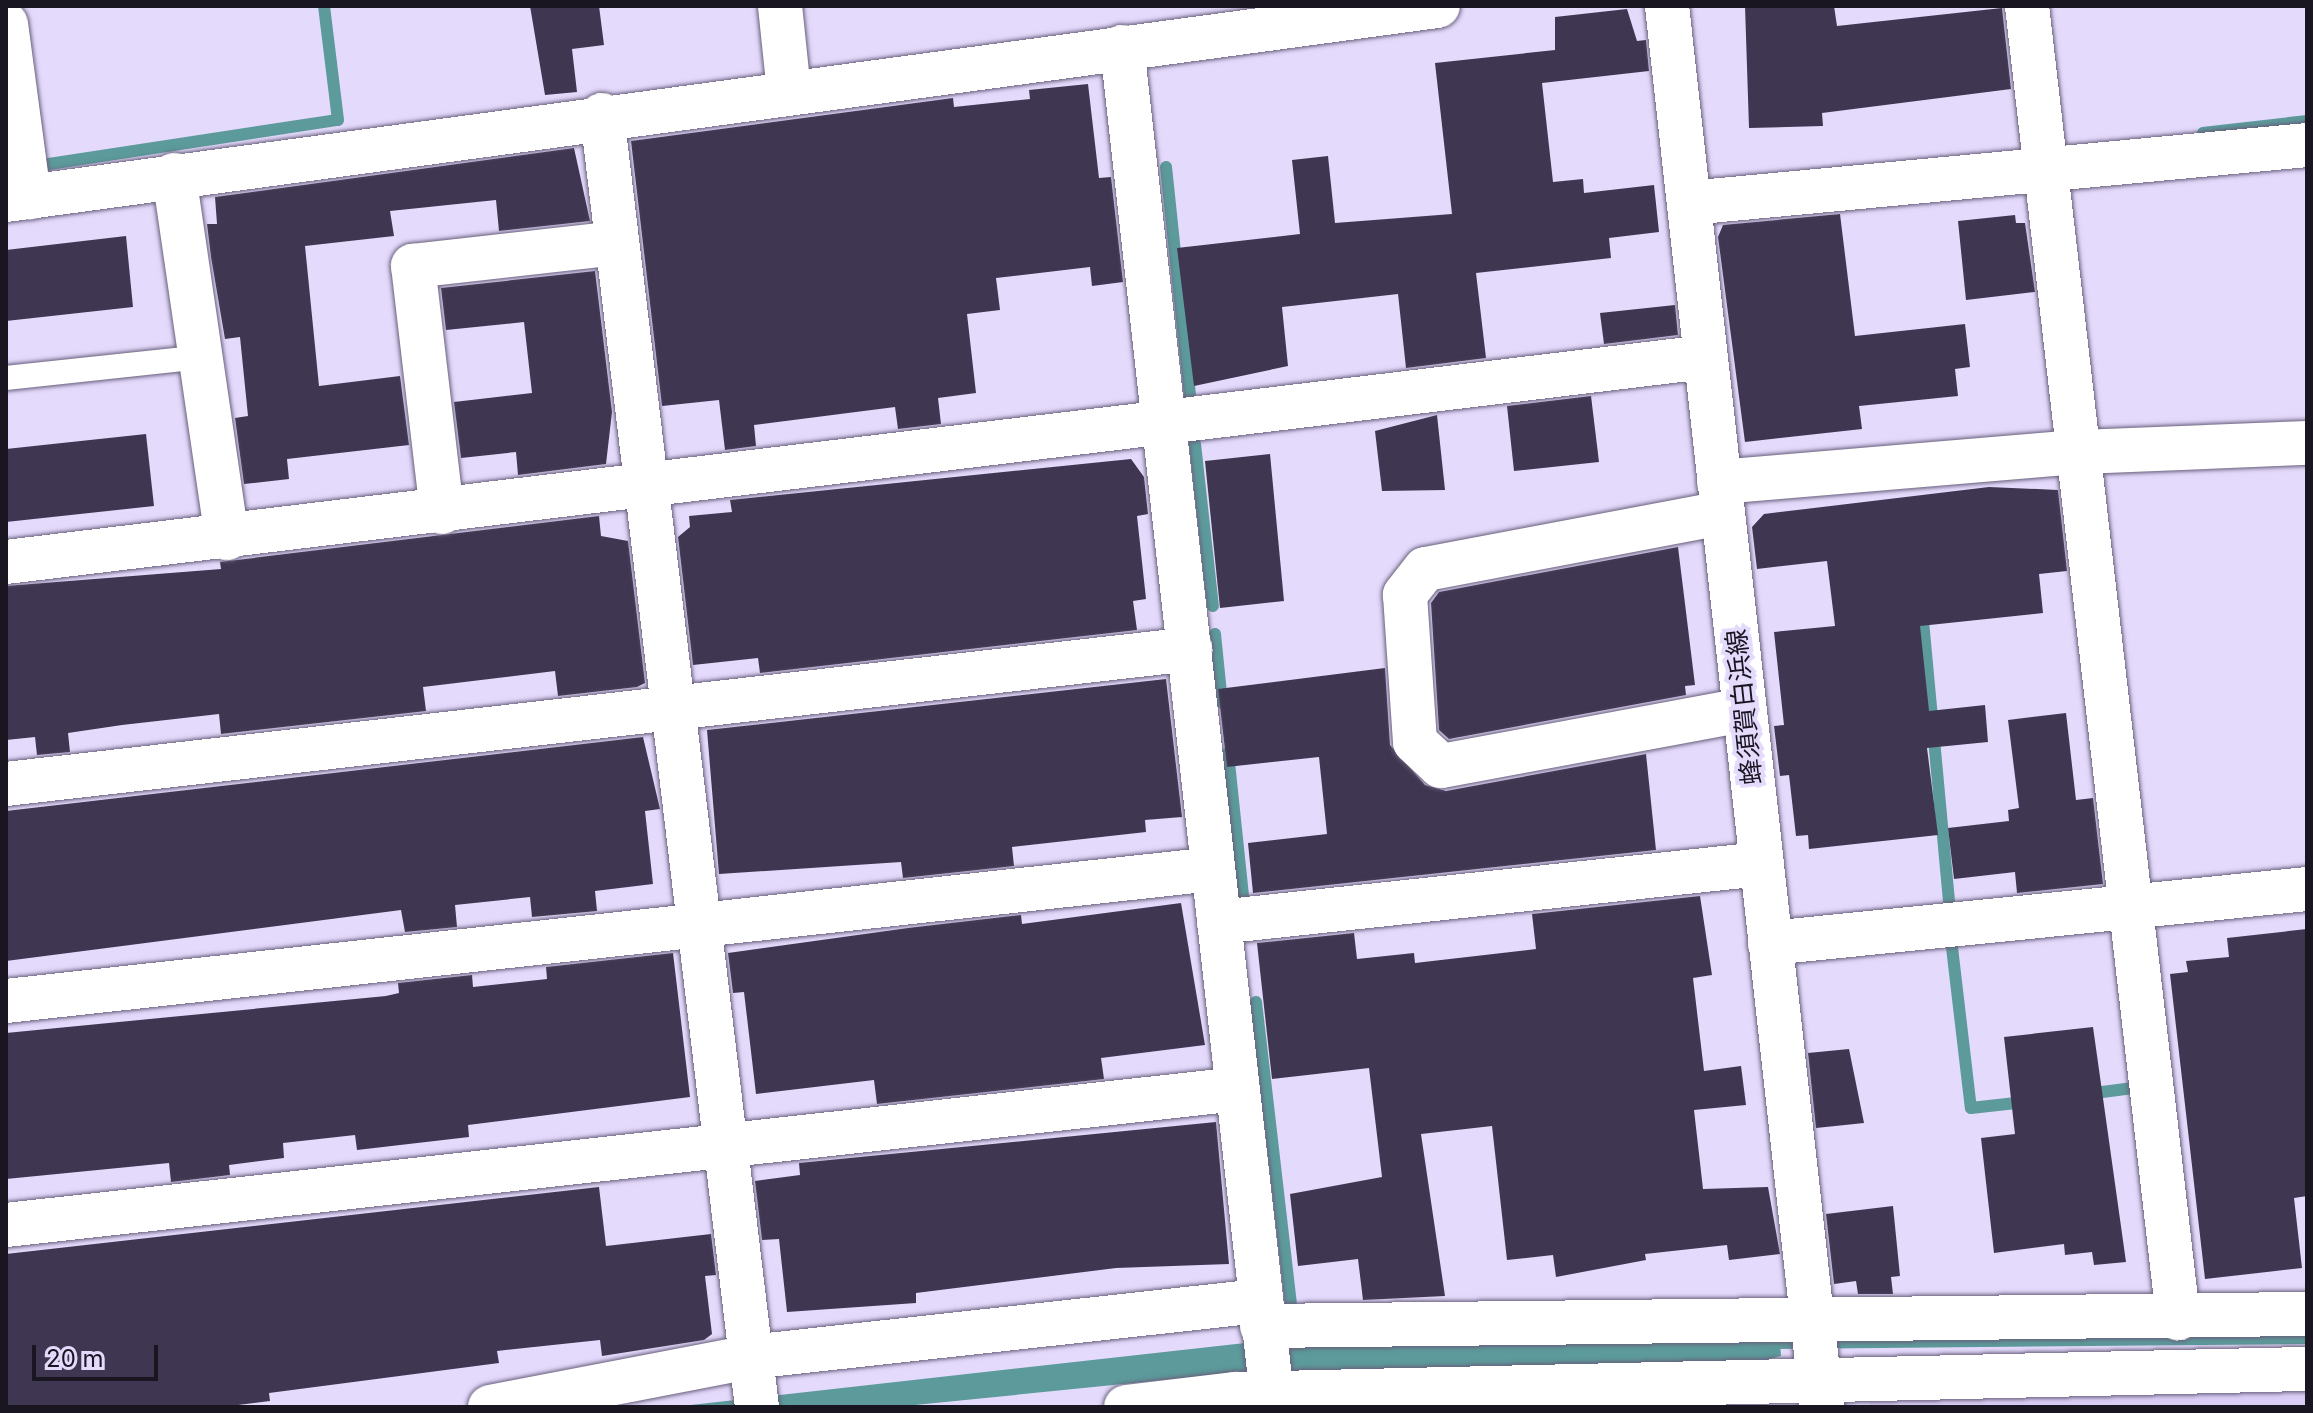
<!DOCTYPE html>
<meta charset="utf-8">
<style>
body{margin:0}
#map{position:relative;width:2313px;height:1413px;overflow:hidden;background:#e4dafc;font-family:Inter,"Noto Sans JP",sans-serif}
div>[style]{position:absolute}
[style*='--x']{left:calc(var(--x)*1px);top:calc(var(--y)*1px);width:calc(var(--w)*1px);rotate:calc(var(--a)*1deg)}
.built>*{inset:0;background:#dacef6}
.water>*{inset:0;background:#5c9a9b}
.stream>*{height:12px;margin:-6px;padding:0 6px;transform-origin:6px;border-radius:6px;background:#5c9a9b}
.building>*{inset:0;background:#3f3751}
.roads{filter:drop-shadow(0 0 2px #685f7b) drop-shadow(0 0 2px #685f7b)}
.lane>*{height:24px;margin:-12px;padding:0 12px;transform-origin:12px;border-radius:12px;background:#fff}
.street>*{height:44px;margin:-22px;padding:0 22px;transform-origin:22px;border-radius:22px;background:#fff}
.secondary>*{height:44px;margin:-22px;padding:0 22px;transform-origin:22px;border-radius:22px;background:#fff}
span{translate:-50% -50%;white-space:nowrap;text-align:center;line-height:1.15;-webkit-text-stroke:8px #e4dafc;paint-order:stroke}
.street-label{font-size:26px;color:#191521}
.frame{position:absolute;inset:0;border:8px solid #191521;pointer-events:none}
.scale{position:absolute;left:32px;top:1345px;width:126px;height:36px;box-sizing:border-box;border:4px solid #191521;border-top:0;padding-left:10px;font-size:24px;line-height:28px;white-space:nowrap;color:#191521;-webkit-text-stroke:6px #e4dafc;paint-order:stroke}
</style>
<div id="map">
<div class="built">
<div style="clip-path:polygon(2307px 1390px,2307px 1407px,1870px 1407px,1869px 1397px)"></div>
</div>
<div class="water">
<div style="clip-path:polygon(1779px 1331px,1781px 1356px,1763px 1361px,1243px 1372px,895px 1407px,673px 1407px,1280px 1339px)"></div>
</div>
<div class="stream">
<div style="--x:2203;--y:133;--w:105;--a:-6.6"></div>
<div style="--x:49;--y:164;--w:292;--a:-8.7"></div>
<div style="--x:338;--y:120;--w:115;--a:-97"></div>
<div style="--x:1166;--y:167;--w:230;--a:84"></div>
<div style="--x:1195;--y:444;--w:163;--a:83.7"></div>
<div style="--x:1922;--y:610;--w:305;--a:84.7"></div>
<div style="--x:1215;--y:634;--w:69;--a:84.2"></div>
<div style="--x:1228;--y:753;--w:144;--a:84"></div>
<div style="--x:1951;--y:939;--w:170;--a:83.3"></div>
<div style="--x:1971;--y:1108;--w:54;--a:-6.3"></div>
<div style="--x:1256;--y:1002;--w:304;--a:83.4"></div>
<div style="--x:2087;--y:1094;--w:54;--a:-7.4"></div>
<div style="--x:1765;--y:1343;--w:542;--a:-0.53"></div>
</div>
<div class="building">
<div style="clip-path:polygon(530px 6px,599px 6px,604px 45px,572px 49px,577px 92px,545px 95px)"></div>
<div style="clip-path:polygon(1745px 6px,1834px 6px,1837px 26px,2002px 8px,2011px 89px,1822px 113px,1823px 126px,1749px 128px)"></div>
<div style="clip-path:polygon(1627px 9px,1637px 41px,1646px 40px,1649px 71px,1542px 83px,1553px 182px,1583px 179px,1584px 193px,1654px 185px,1659px 232px,1609px 238px,1611px 258px,1476px 273px,1486px 358px,1406px 368px,1398px 294px,1282px 307px,1288px 366px,1194px 386px,1177px 248px,1300px 234px,1292px 160px,1328px 156px,1335px 223px,1452px 214px,1435px 63px,1555px 50px,1555px 17px)"></div>
<div style="clip-path:polygon(1088px 84px,1099px 178px,1111px 177px,1123px 282px,1092px 286px,1090px 267px,996px 278px,1000px 310px,967px 314px,976px 393px,938px 398px,941px 424px,898px 429px,895px 407px,754px 425px,756px 446px,725px 450px,719px 400px,662px 406px,631px 141px,953px 98px,954px 107px,1030px 99px,1029px 90px)"></div>
<div style="clip-path:polygon(574px 148px,590px 221px,499px 231px,496px 200px,390px 211px,394px 236px,305px 246px,319px 386px,400px 376px,409px 445px,287px 459px,289px 479px,244px 484px,235px 418px,248px 416px,240px 337px,225px 339px,211px 257px,207px 224px,217px 224px,215px 197px)"></div>
<div style="clip-path:polygon(1840px 214px,1855px 336px,1965px 324px,1970px 367px,1955px 369px,1958px 396px,1859px 406px,1862px 429px,1745px 442px,1718px 237px,1723px 225px)"></div>
<div style="clip-path:polygon(2015px 215px,2016px 223px,2025px 223px,2035px 292px,1966px 300px,1958px 221px)"></div>
<div style="clip-path:polygon(126px 236px,133px 307px,6px 321px,6px 250px)"></div>
<div style="clip-path:polygon(595px 271px,612px 412px,606px 464px,518px 475px,516px 452px,461px 458px,454px 402px,532px 393px,524px 322px,446px 330px,441px 288px)"></div>
<div style="clip-path:polygon(1675px 305px,1678px 335px,1604px 344px,1600px 313px)"></div>
<div style="clip-path:polygon(1591px 396px,1599px 462px,1514px 471px,1507px 406px)"></div>
<div style="clip-path:polygon(1437px 415px,1445px 490px,1382px 491px,1375px 431px)"></div>
<div style="clip-path:polygon(146px 434px,154px 506px,6px 522px,6px 449px)"></div>
<div style="clip-path:polygon(1270px 454px,1284px 601px,1220px 608px,1205px 461px)"></div>
<div style="clip-path:polygon(1131px 459px,1144px 477px,1148px 514px,1137px 516px,1146px 599px,1133px 601px,1137px 630px,760px 673px,758px 658px,693px 665px,678px 537px,690px 527px,689px 516px,732px 512px,730px 500px)"></div>
<div style="clip-path:polygon(1989px 487px,2058px 490px,2067px 571px,2039px 574px,2043px 613px,1920px 626px,1929px 711px,1985px 705px,1988px 742px,1927px 748px,1938px 835px,1809px 849px,1808px 835px,1796px 836px,1789px 775px,1780px 776px,1774px 726px,1784px 725px,1774px 632px,1835px 626px,1827px 561px,1757px 569px,1752px 527px,1764px 514px)"></div>
<div style="clip-path:polygon(599px 516px,601px 536px,628px 541px,645px 683px,637px 687px,558px 696px,555px 671px,423px 687px,426px 711px,221px 734px,219px 714px,122px 725px,68px 733px,70px 752px,37px 755px,35px 737px,6px 740px,6px 586px,221px 569px,220px 562px)"></div>
<div style="clip-path:polygon(1678px 547px,1695px 685px,1685px 686px,1686px 695px,1449px 739px,1439px 730px,1431px 603px,1439px 592px)"></div>
<div style="clip-path:polygon(1385px 668px,1390px 745px,1425px 785px,1446px 791px,1646px 754px,1656px 850px,1253px 893px,1248px 843px,1327px 834px,1319px 757px,1227px 767px,1218px 689px)"></div>
<div style="clip-path:polygon(1166px 679px,1182px 817px,1145px 820px,1146px 832px,1012px 847px,1014px 866px,903px 878px,901px 862px,719px 874px,707px 730px)"></div>
<div style="clip-path:polygon(2066px 713px,2076px 800px,2093px 798px,2103px 884px,2017px 893px,2015px 872px,1954px 879px,1948px 828px,2009px 821px,2008px 810px,2019px 808px,2008px 720px)"></div>
<div style="clip-path:polygon(643px 737px,660px 809px,645px 811px,653px 884px,595px 891px,597px 911px,532px 917px,530px 897px,455px 905px,457px 927px,405px 932px,401px 910px,6px 961px,6px 811px)"></div>
<div style="clip-path:polygon(1700px 896px,1712px 975px,1693px 978px,1704px 1071px,1741px 1066px,1746px 1105px,1694px 1110px,1703px 1189px,1768px 1187px,1780px 1254px,1729px 1260px,1727px 1245px,1645px 1254px,1646px 1260px,1556px 1277px,1553px 1255px,1507px 1260px,1492px 1126px,1421px 1134px,1445px 1296px,1363px 1300px,1358px 1259px,1298px 1266px,1290px 1194px,1382px 1177px,1369px 1068px,1272px 1079px,1257px 943px,1354px 933px,1357px 959px,1414px 953px,1415px 963px,1536px 949px,1532px 914px)"></div>
<div style="clip-path:polygon(1181px 903px,1205px 1045px,1101px 1058px,1104px 1079px,877px 1104px,874px 1080px,756px 1094px,744px 992px,733px 993px,728px 953px,908px 928px,1021px 915px,1022px 924px)"></div>
<div style="clip-path:polygon(2307px 929px,2307px 1196px,2294px 1198px,2302px 1268px,2205px 1279px,2170px 974px,2188px 972px,2186px 961px,2229px 957px,2227px 938px)"></div>
<div style="clip-path:polygon(673px 953px,690px 1097px,468px 1125px,469px 1137px,357px 1150px,355px 1135px,283px 1143px,284px 1158px,229px 1165px,230px 1175px,171px 1182px,169px 1163px,6px 1179px,6px 1033px,386px 996px,399px 993px,398px 983px,472px 975px,473px 987px,547px 979px,546px 967px)"></div>
<div style="clip-path:polygon(2093px 1027px,2126px 1262px,2094px 1265px,2092px 1252px,2065px 1255px,2064px 1244px,1994px 1253px,1981px 1138px,2015px 1134px,2004px 1037px)"></div>
<div style="clip-path:polygon(1849px 1049px,1864px 1123px,1816px 1128px,1808px 1053px)"></div>
<div style="clip-path:polygon(1216px 1122px,1229px 1264px,1116px 1268px,916px 1293px,916px 1303px,787px 1312px,779px 1239px,762px 1240px,755px 1181px,800px 1175px,799px 1163px)"></div>
<div style="clip-path:polygon(599px 1187px,606px 1246px,711px 1234px,716px 1275px,705px 1276px,712px 1334px,704px 1340px,602px 1356px,600px 1340px,497px 1351px,499px 1363px,269px 1393px,270px 1401px,222px 1407px,6px 1407px,6px 1254px)"></div>
<div style="clip-path:polygon(1893px 1206px,1900px 1276px,1891px 1277px,1893px 1294px,1858px 1294px,1856px 1281px,1834px 1284px,1826px 1214px)"></div>
</div>
<div class="roads">
<div class="lane">
<div style="--x:6;--y:378;--w:196;--a:-6.1"></div>
</div>
<div class="street">
<div style="--x:780;--y:6;--w:85;--a:84"></div>
<div style="--x:2027;--y:6;--w:1321;--a:83.43"></div>
<div style="--x:6;--y:24;--w:175;--a:82.4"></div>
<div style="--x:1122;--y:47;--w:1368;--a:83.66"></div>
<div style="--x:602;--y:115;--w:1301;--a:83.16"></div>
<div style="--x:174;--y:175;--w:367;--a:81.7"></div>
<div style="--x:6;--y:200;--w:1445;--a:-7.72"></div>
<div style="--x:1689;--y:203;--w:621;--a:-5.36"></div>
<div style="--x:1719;--y:482;--w:362;--a:-4.8"></div>
<div style="--x:2080;--y:452;--w:227;--a:-2.3"></div>
<div style="--x:442;--y:512;--w:248;--a:-96.7"></div>
<div style="--x:413;--y:266;--w:205;--a:-6.4"></div>
<div style="--x:1722;--y:513;--w:302;--a:169.3"></div>
<div style="--x:1425;--y:569;--w:33;--a:128"></div>
<div style="--x:1405;--y:595;--w:147;--a:86.1"></div>
<div style="--x:1415;--y:742;--w:35;--a:43"></div>
<div style="--x:1441;--y:766;--w:308;--a:-10.5"></div>
<div style="--x:6;--y:562;--w:1712;--a:-6.88"></div>
<div style="--x:6;--y:784;--w:1192;--a:-6.5"></div>
<div style="--x:1219;--y:922;--w:545;--a:-6.11"></div>
<div style="--x:1770;--y:943;--w:540;--a:-5.74"></div>
<div style="--x:6;--y:1001;--w:1214;--a:-6.24"></div>
<div style="--x:6;--y:1225;--w:1238;--a:-6.3"></div>
<div style="--x:1262;--y:1326;--w:1045;--a:-0.66"></div>
<div style="--x:490;--y:1407;--w:265;--a:-10.9"></div>
<div style="--x:750;--y:1357;--w:512;--a:-6.28"></div>
<div style="--x:1126;--y:1407;--w:110;--a:-6.8"></div>
<div style="--x:1235;--y:1394;--w:1072;--a:-1.34"></div>
</div>
<div class="secondary">
<div style="--x:1667;--y:6;--w:1410;--a:83.69"></div>
</div>
</div>
<div class="street-label">
<span style="left:1744px;top:707px;rotate:-96deg">蜂須賀白浜線</span>
</div>
<div class="frame"></div>
<div class="scale">20 m</div>
</div>
